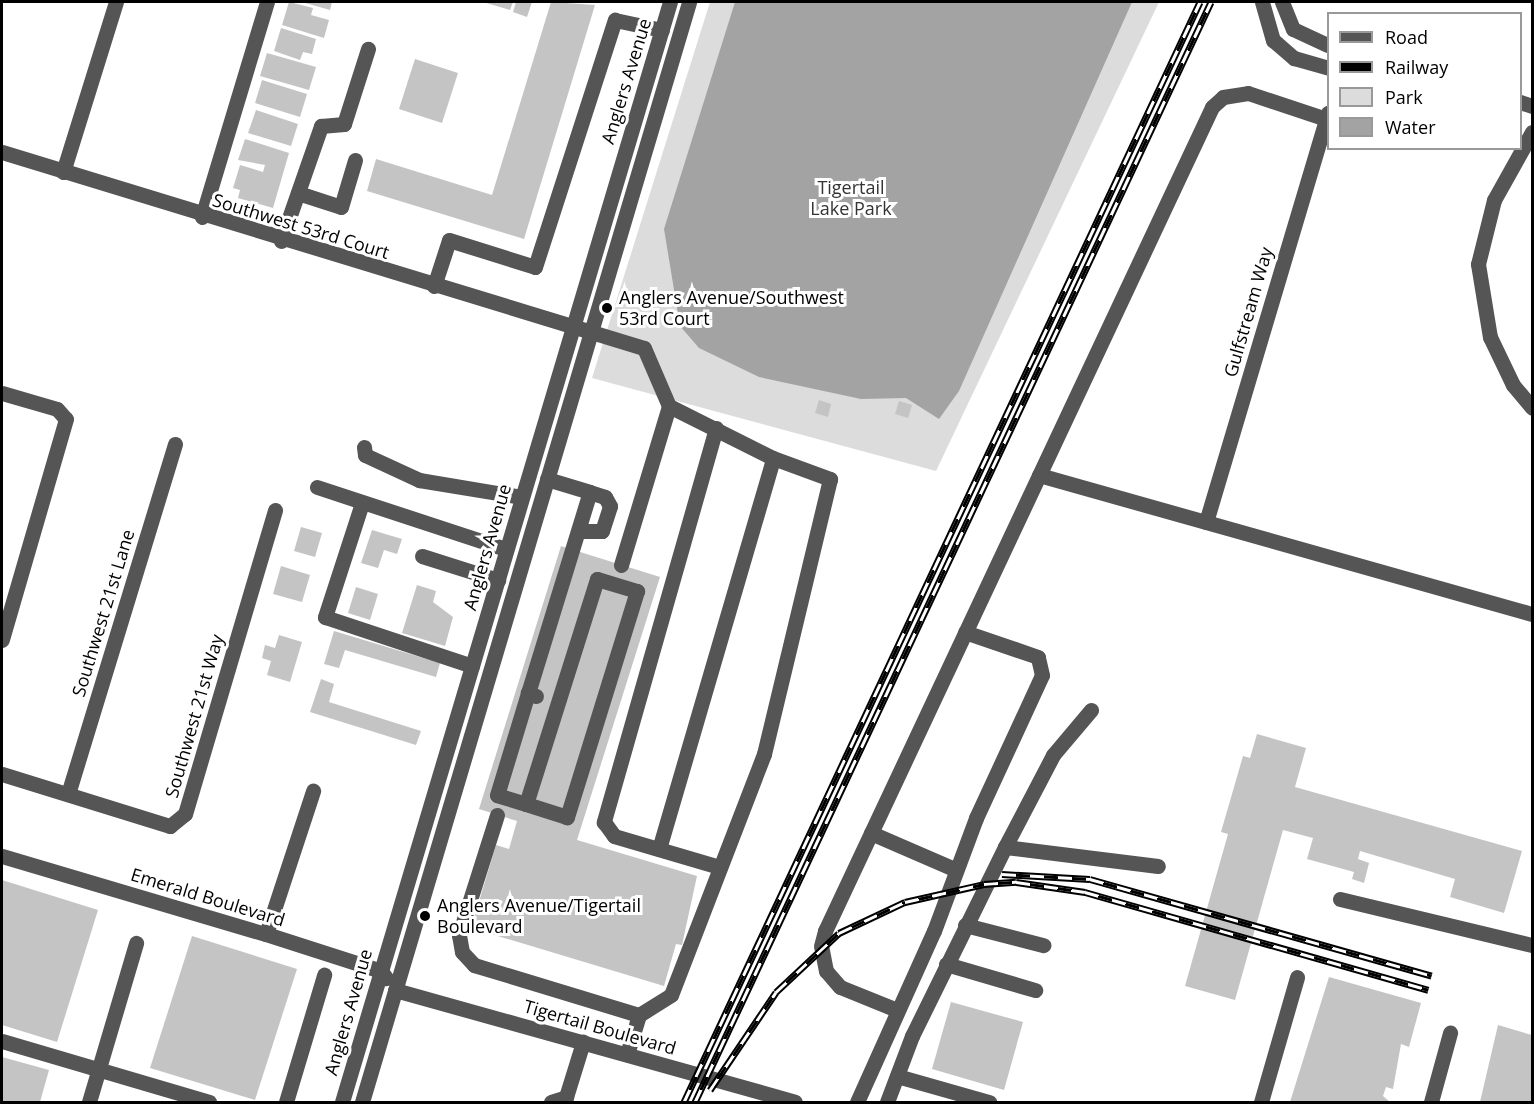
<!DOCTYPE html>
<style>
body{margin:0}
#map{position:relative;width:1534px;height:1104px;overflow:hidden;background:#fff;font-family:"Open Sans",sans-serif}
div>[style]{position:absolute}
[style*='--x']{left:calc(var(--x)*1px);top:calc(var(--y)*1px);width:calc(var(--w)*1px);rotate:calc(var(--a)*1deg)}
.green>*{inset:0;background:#dcdcdc}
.water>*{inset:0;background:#a3a3a3}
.building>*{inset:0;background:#c4c4c4}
.minor>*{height:15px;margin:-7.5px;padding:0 7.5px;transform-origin:7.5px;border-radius:7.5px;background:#555}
.rail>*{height:7px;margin-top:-3.5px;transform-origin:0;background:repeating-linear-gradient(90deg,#fff 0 14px,#000 0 28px);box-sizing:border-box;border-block:2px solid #000}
.dots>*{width:16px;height:16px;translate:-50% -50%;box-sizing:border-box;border:3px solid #fff;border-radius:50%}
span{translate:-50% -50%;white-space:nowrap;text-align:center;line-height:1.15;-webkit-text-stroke:6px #fff;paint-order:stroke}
.street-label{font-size:18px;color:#000}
.park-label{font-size:18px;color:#333}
.poi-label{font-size:18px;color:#000}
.left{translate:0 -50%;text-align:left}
.frame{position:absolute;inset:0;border:3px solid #000;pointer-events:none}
.legend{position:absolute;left:1327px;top:12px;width:195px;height:138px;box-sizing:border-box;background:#fff;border:2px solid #999;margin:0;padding:8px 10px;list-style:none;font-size:18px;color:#000}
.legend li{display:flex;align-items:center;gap:12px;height:30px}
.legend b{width:30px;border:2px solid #999}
</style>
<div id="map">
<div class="green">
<div style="clip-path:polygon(710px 2px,1159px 2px,936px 471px,592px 378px)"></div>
</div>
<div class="water">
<div style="clip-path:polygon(735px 2px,1132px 2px,959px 391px,939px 419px,906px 398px,861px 399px,759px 377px,699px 348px,680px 326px,664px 229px)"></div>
</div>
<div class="building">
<div style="clip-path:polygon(289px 2px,313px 8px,311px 15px,329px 20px,324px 38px,282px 25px)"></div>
<div style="clip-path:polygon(302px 2px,332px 2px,330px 10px)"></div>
<div style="clip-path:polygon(483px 2px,513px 2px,510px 10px)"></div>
<div style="clip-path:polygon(516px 2px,532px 2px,527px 17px,513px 12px)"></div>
<div style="clip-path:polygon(551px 2px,595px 5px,524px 239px,367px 191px,376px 159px,492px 195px)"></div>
<div style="clip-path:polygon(281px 28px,316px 39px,312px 54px,303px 52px,300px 60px,274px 51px)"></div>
<div style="clip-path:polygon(267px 53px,316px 67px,309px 90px,260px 76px)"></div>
<div style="clip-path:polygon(415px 59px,458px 73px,442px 123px,399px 109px)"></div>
<div style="clip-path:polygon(262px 80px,307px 94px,300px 117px,255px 103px)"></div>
<div style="clip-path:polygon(256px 110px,298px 124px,291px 146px,248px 133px)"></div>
<div style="clip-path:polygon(245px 139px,289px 153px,273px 208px,238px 198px,240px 190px,233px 188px,240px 165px,263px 172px,265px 165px,238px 160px)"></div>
<div style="clip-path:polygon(819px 400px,831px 404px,828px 417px,815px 413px)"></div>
<div style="clip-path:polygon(899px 401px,912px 405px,908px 418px,895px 414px)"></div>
<div style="clip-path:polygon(301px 527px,322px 533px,315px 557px,294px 551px)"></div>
<div style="clip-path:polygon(372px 530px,402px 539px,397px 554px,384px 550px,378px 568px,361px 563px)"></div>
<div style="clip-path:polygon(561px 546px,660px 577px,577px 840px,697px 876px,682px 945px,676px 944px,664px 986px,471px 928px,496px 845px,509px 849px,517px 821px,479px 809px)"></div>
<div style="clip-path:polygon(281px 566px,310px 575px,302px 602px,273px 594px)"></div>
<div style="clip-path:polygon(417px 585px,436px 591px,433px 602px,453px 617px,445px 646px,402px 633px)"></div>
<div style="clip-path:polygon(356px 587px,378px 594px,370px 620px,348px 613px)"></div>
<div style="clip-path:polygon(334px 631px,440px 663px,436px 677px,345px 650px,339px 668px,324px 664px)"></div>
<div style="clip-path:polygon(279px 635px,302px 642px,290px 682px,267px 675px,271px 661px,262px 658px,265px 645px,275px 648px)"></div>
<div style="clip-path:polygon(321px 679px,334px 684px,329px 702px,421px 731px,416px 745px,310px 712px)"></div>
<div style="clip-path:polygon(1257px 734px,1306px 748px,1295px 787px,1522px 851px,1504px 913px,1450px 897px,1455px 879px,1360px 851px,1358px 859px,1369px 863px,1364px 883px,1352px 879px,1354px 872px,1307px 859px,1313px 838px,1283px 830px,1235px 1000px,1185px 986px,1228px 834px,1221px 832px,1243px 756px,1250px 758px)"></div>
<div style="clip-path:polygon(2px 880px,98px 910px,57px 1042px,2px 1025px)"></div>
<div style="clip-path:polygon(192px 936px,297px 969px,255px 1100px,150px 1068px)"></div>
<div style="clip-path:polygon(1329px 977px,1421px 1003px,1409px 1047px,1401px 1044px,1393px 1089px,1386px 1087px,1383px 1096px,1390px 1102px,1290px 1102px)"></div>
<div style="clip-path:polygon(951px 1002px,1023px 1022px,1004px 1090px,932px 1069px)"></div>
<div style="clip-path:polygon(1498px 1025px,1532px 1035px,1532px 1102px,1480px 1102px)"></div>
<div style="clip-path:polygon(2px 1057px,49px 1070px,40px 1102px,2px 1102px)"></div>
</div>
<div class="minor">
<div style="--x:1262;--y:2;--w:40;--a:74"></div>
<div style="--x:1273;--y:40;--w:28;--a:41"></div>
<div style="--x:1294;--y:58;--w:35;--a:16"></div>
<div style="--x:1282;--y:2;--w:29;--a:68"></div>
<div style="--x:1293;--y:29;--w:38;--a:25"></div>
<div style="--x:1520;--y:102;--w:13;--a:18"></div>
<div style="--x:1532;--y:132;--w:78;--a:119.2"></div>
<div style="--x:1494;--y:200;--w:66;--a:104"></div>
<div style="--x:1478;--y:264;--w:74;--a:80.7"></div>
<div style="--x:1490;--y:337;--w:53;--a:64.4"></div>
<div style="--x:1513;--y:385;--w:30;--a:50"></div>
<div style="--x:2;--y:152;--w:671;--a:16.98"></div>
<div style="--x:644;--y:348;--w:63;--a:66.7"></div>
<div style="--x:669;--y:406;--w:116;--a:26.6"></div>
<div style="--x:773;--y:458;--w:61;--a:20.2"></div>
<div style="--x:830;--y:479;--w:283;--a:103.5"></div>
<div style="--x:764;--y:754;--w:258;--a:111.1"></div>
<div style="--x:671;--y:995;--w:38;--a:148"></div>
<div style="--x:639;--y:1015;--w:41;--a:107.1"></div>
<div style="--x:63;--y:172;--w:178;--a:-72.7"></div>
<div style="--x:298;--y:193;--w:45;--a:18"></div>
<div style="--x:341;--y:207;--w:49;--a:-73.4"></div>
<div style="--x:202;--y:217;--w:225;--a:-73.2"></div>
<div style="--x:281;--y:241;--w:122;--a:-70.8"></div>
<div style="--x:321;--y:126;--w:23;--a:-5"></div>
<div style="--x:344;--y:124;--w:79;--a:-72.3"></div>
<div style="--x:434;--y:286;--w:48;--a:-71.9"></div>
<div style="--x:449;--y:240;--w:90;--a:17.4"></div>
<div style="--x:535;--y:267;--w:260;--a:-72.1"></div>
<div style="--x:615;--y:20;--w:48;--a:12"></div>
<div style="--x:2;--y:393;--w:57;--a:16.2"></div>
<div style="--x:57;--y:409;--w:13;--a:48"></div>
<div style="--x:66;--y:419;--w:230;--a:106.2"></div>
<div style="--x:716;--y:428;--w:410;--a:105.9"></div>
<div style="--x:604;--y:822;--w:17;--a:54"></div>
<div style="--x:614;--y:836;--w:109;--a:16.4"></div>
<div style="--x:364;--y:447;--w:8;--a:83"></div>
<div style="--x:365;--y:455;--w:60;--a:24.8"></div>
<div style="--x:419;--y:480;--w:104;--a:9.4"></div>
<div style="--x:1039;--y:475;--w:512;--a:15.75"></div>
<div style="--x:317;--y:487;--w:199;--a:18.2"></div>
<div style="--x:362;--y:503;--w:120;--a:108"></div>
<div style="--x:325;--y:617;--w:155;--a:18.4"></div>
<div style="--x:1206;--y:522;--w:427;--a:-73.4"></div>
<div style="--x:579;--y:531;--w:23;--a:0"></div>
<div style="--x:602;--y:531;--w:26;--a:-72"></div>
<div style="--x:610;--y:506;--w:10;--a:-119"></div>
<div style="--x:605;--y:497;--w:16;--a:-162"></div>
<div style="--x:422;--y:556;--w:80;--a:17.5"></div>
<div style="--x:621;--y:565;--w:166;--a:-73.2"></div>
<div style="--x:536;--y:696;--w:9;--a:-159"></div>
<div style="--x:528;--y:693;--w:210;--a:-72.9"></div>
<div style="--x:590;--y:492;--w:45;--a:-163.2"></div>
<div style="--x:2;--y:774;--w:176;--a:17.2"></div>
<div style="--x:170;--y:826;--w:19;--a:-39"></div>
<div style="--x:185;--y:814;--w:317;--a:-73.5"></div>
<div style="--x:68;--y:794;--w:366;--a:-73"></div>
<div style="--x:526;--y:804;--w:236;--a:-72.5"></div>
<div style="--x:597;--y:579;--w:42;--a:16.7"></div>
<div style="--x:637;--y:591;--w:237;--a:107.2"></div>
<div style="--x:567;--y:817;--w:43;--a:-162.4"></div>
<div style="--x:526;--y:804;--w:30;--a:-163"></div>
<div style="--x:497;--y:795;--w:107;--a:-73.1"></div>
<div style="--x:497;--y:815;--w:126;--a:107.6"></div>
<div style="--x:459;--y:935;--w:17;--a:80"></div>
<div style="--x:462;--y:952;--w:18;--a:47"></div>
<div style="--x:474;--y:965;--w:172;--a:16.9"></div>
<div style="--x:871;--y:833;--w:90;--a:23.4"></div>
<div style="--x:1005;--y:847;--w:104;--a:-62.4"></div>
<div style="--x:1053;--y:755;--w:59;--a:-49.8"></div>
<div style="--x:659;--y:849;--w:407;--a:-73.7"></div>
<div style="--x:2;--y:856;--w:275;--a:16.5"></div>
<div style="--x:266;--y:934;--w:121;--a:17.8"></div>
<div style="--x:381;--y:971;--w:9;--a:54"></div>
<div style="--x:1340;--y:899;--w:197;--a:13.5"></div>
<div style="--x:965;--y:925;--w:81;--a:14.4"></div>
<div style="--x:266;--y:934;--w:151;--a:-71.8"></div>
<div style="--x:946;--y:964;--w:93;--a:16.3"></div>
<div style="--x:395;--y:990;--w:415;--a:15.6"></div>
<div style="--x:897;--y:1010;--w:61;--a:-158"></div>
<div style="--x:840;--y:987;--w:21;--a:-131"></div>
<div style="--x:826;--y:971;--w:25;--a:-101"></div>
<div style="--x:821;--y:946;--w:16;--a:-75"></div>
<div style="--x:825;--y:931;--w:910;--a:-64.84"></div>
<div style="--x:1212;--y:107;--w:15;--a:-42"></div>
<div style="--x:1223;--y:97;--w:25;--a:-9"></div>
<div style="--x:1248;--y:93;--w:82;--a:18.4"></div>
<div style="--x:2;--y:1041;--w:216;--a:16.4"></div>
<div style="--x:897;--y:1076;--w:96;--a:15.8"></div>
<div style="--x:89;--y:1102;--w:166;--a:-73.5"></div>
<div style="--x:286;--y:1102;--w:133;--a:-73.3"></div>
<div style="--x:342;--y:1102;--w:1148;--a:-73.4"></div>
<div style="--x:362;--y:1102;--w:1148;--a:-73.44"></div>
<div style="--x:551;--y:1102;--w:16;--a:-18"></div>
<div style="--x:566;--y:1097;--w:58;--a:-72.8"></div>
<div style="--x:857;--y:1102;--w:188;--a:-65.8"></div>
<div style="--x:934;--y:931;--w:121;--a:-69.6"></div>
<div style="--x:976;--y:818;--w:157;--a:-65.2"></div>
<div style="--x:1042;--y:675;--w:18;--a:-103"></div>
<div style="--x:1038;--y:657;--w:77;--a:-161.1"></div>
<div style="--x:887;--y:1102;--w:71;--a:-69.3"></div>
<div style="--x:912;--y:1036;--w:211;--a:-63.8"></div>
<div style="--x:1005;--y:847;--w:154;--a:7.1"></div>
<div style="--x:1261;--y:1102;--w:130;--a:-73.9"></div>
<div style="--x:1431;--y:1102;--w:72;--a:-74.6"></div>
</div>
<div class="rail">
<div style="--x:1002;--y:874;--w:88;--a:3.3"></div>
<div style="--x:1090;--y:879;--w:355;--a:15.8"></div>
<div style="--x:710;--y:1090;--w:118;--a:-56"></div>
<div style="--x:776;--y:992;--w:86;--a:-43.1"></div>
<div style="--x:839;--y:933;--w:73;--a:-25.2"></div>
<div style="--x:905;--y:902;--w:81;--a:-12.8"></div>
<div style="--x:984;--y:884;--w:32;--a:-4"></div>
<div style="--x:1016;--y:882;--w:70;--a:8.2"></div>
<div style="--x:1085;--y:892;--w:357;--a:15.9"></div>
<div style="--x:684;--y:1102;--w:1215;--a:-64.87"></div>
<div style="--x:695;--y:1102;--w:1215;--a:-64.87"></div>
</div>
<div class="dots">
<div style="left:607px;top:308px;background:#000"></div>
<div style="left:425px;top:916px;background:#000"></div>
</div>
<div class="street-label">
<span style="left:626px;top:81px;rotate:-73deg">Anglers Avenue</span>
<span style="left:301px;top:226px;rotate:17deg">Southwest 53rd Court</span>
<span style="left:1248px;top:312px;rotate:-74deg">Gulfstream Way</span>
<span style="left:487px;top:547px;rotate:-74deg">Anglers Avenue</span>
<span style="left:103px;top:613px;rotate:-73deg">Southwest 21st Lane</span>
<span style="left:194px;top:716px;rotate:-74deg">Southwest 21st Way</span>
<span style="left:208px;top:897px;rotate:17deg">Emerald Boulevard</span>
<span style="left:348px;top:1012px;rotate:-74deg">Anglers Avenue</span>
<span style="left:600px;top:1027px;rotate:16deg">Tigertail Boulevard</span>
</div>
<div class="park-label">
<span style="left:851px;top:198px">Tigertail<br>Lake Park</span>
</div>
<div class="poi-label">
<span class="left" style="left:619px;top:308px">Anglers Avenue/Southwest<br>53rd Court</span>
<span class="left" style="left:437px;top:916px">Anglers Avenue/Tigertail<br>Boulevard</span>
</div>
<div class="frame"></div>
<ul class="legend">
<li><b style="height:8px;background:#555"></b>Road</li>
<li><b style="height:8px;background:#000"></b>Railway</li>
<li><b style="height:16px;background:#dcdcdc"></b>Park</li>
<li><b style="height:16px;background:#a3a3a3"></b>Water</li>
</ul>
</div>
